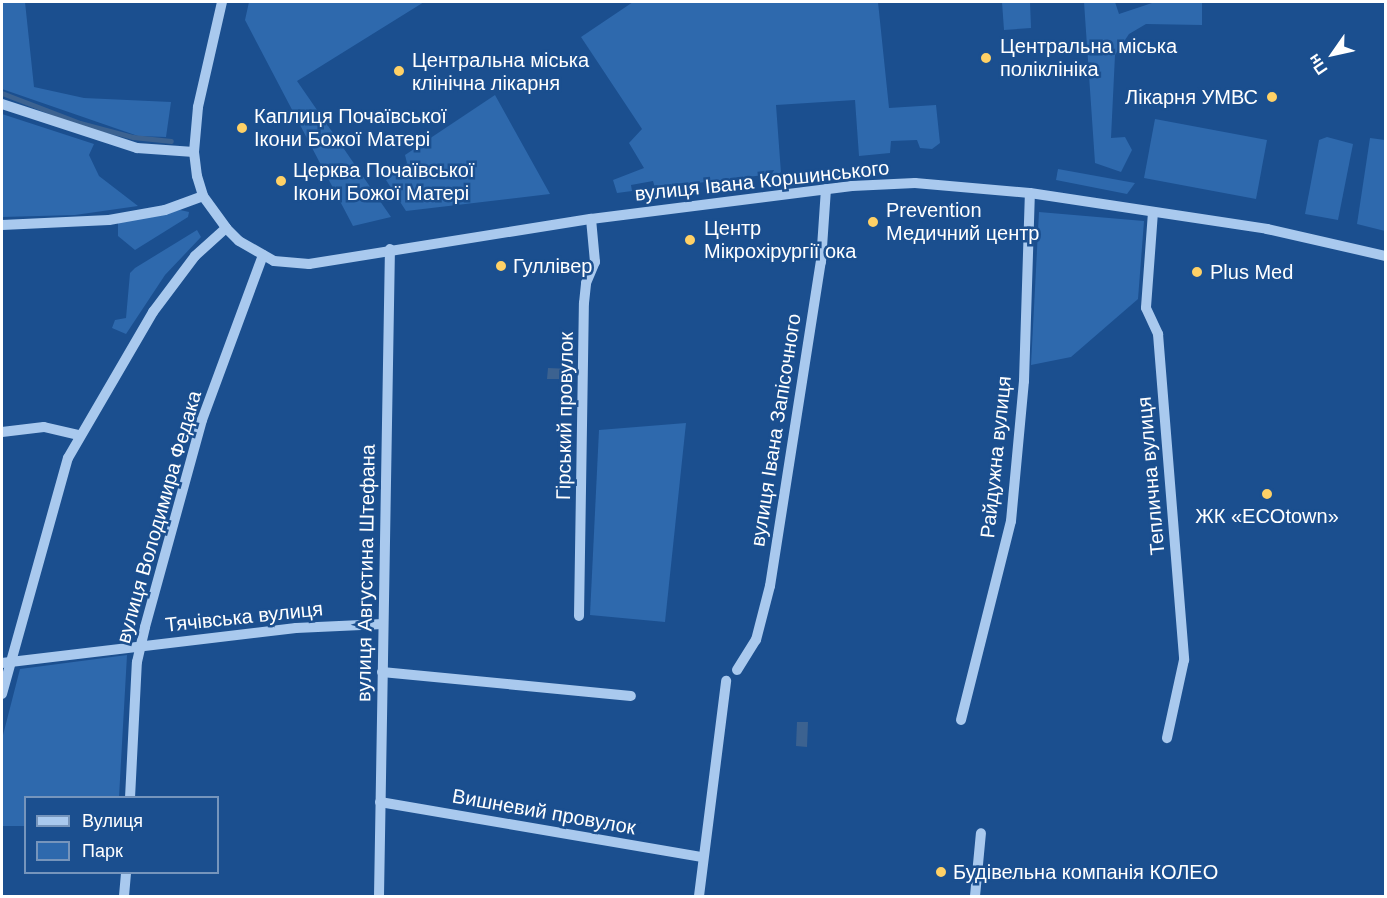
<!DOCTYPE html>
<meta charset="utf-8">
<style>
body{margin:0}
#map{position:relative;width:1387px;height:898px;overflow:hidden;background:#1b4f8f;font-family:Helvetica,sans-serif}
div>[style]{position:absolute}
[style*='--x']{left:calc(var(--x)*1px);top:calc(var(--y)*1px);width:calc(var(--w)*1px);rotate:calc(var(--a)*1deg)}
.green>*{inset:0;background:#2e69ad}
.water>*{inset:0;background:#3c6290}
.stream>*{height:4.5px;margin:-2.25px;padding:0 2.25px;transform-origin:2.25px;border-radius:2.25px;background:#3c6290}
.minor>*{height:10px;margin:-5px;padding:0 5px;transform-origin:5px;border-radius:5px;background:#a9c9ee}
.dots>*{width:16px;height:16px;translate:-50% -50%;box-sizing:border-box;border:3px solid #1b4f8f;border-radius:50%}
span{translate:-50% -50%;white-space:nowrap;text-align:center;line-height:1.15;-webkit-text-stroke:5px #1b4f8f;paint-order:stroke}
.poi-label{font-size:20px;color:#fff}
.left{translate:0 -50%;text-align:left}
.right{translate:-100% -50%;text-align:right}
.street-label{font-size:20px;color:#fff}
.frame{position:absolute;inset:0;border:3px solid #fff;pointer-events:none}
.legend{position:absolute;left:24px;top:796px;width:195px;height:78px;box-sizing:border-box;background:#1b4f8f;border:2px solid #7695bc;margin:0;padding:8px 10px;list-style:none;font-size:18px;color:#fff}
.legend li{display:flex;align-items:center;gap:12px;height:30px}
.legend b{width:30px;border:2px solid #7695bc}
.north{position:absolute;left:1303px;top:24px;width:60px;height:60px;-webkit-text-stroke:4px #1b4f8f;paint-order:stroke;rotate:236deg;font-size:16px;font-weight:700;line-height:24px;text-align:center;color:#fff}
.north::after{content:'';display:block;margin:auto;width:21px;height:27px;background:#fff;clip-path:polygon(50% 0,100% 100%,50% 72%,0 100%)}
</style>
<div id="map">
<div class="green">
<div style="clip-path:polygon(2px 2px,25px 2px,34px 87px,84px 98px,171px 102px,166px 137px,138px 136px,2px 89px)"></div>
<div style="clip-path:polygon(249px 2px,424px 2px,297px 81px,391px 217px,353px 226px,245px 20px)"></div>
<div style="clip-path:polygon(633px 2px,878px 2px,889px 108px,936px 105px,940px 143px,932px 149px,920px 148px,917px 140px,891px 141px,890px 153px,859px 156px,855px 100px,776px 105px,781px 173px,655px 188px,653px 181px,631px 185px,632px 191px,617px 193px,613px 180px,644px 168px,629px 143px,642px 129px,581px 37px)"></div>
<div style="clip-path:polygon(1002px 2px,1030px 2px,1031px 28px,1004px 30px)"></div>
<div style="clip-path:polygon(1084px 2px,1115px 2px,1119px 14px,1155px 2px,1202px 2px,1202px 25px,1146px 24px,1129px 34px,1115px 55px,1111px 138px,1125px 137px,1132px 150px,1121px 172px,1095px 163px)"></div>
<div style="clip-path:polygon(495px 95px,550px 194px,406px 211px,386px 180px,407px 163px,405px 155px)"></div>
<div style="clip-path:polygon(2px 114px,94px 144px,89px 155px,99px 176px,138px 206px,75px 215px,2px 217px)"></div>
<div style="clip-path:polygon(1155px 119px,1267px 140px,1256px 199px,1144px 178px)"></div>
<div style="clip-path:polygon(1327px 137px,1353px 144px,1338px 220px,1305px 214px,1319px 140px)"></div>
<div style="clip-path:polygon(1370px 138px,1385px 140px,1385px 231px,1357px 224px)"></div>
<div style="clip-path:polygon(1058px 169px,1135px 183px,1127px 194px,1056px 180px)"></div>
<div style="clip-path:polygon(180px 210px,189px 212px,188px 217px,135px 250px,118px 236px,118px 223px)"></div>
<div style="clip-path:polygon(1039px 212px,1144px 221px,1138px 299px,1071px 357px,1031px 365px)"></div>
<div style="clip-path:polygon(197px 230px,201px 237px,165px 275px,126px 334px,112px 328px,115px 320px,126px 318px,130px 273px,135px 268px)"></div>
<div style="clip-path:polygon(686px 423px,665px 622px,590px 615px,599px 430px)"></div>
<div style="clip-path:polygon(127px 655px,119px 797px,26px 798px,25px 826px,2px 826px,2px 739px,20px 669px)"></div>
</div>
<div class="water">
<div style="clip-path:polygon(548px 368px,570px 369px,570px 379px,547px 379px)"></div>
<div style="clip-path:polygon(797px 722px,808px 722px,807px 747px,796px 746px)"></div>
</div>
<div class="stream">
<div style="--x:2;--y:93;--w:84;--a:21"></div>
<div style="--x:80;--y:123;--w:55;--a:14.8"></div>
<div style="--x:133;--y:137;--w:38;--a:6"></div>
</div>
<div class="minor">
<div style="--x:222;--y:2;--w:108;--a:102.9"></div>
<div style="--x:198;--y:107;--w:45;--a:95.1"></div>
<div style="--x:194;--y:152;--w:24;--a:83"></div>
<div style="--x:197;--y:176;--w:21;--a:73"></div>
<div style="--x:203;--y:196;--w:39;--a:54"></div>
<div style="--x:226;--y:228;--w:18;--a:45"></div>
<div style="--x:239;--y:241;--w:40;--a:29.7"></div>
<div style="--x:274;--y:261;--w:35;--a:5"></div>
<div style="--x:309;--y:264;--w:286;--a:-9.1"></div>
<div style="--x:591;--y:219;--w:263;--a:-7.2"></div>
<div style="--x:852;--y:186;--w:63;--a:-2.7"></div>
<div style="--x:915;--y:183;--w:115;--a:5"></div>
<div style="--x:1030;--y:193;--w:240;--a:8.6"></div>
<div style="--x:1267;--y:229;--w:122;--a:12.8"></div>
<div style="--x:2;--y:104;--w:142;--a:18.1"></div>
<div style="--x:137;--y:148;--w:57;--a:4"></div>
<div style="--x:1153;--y:212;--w:96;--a:94.2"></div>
<div style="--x:1146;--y:308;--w:29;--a:65"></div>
<div style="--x:1158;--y:334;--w:327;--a:85.4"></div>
<div style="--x:1184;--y:660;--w:80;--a:102.3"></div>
<div style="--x:2;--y:225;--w:107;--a:-2.7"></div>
<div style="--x:109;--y:220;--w:57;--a:-10.1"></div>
<div style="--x:165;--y:210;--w:40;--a:-20.2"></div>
<div style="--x:2;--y:432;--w:42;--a:-6.8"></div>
<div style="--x:44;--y:427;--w:37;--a:13"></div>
<div style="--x:579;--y:616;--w:313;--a:-89.1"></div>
<div style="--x:584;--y:303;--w:20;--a:-84"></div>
<div style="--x:586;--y:283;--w:23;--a:-67"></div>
<div style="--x:595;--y:262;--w:43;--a:-95.3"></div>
<div style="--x:2;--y:663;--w:296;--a:-6.8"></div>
<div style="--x:296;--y:628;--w:87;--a:-2.6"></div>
<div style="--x:737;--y:670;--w:36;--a:-58"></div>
<div style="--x:756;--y:640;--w:56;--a:-75.5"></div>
<div style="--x:770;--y:586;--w:328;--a:-81.1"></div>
<div style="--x:821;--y:262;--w:73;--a:-86.1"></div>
<div style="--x:382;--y:672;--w:250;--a:5.5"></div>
<div style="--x:2;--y:694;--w:245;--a:-74.4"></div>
<div style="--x:68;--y:458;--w:169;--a:-59.8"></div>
<div style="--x:153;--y:312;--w:70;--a:-53.1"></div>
<div style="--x:195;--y:256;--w:42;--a:-42.1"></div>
<div style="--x:961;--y:720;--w:205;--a:-75.9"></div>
<div style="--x:1011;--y:521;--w:141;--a:-84.7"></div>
<div style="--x:1024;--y:381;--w:188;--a:-88.2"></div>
<div style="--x:130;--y:798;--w:136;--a:-87.1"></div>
<div style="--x:137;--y:662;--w:36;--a:-77"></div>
<div style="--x:145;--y:627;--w:215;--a:-74.6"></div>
<div style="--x:202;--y:420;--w:176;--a:-69.7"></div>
<div style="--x:380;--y:802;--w:327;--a:9.7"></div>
<div style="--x:124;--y:896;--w:24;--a:-85"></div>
<div style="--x:379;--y:896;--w:647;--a:-89.03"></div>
<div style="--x:699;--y:896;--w:217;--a:-82.8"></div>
<div style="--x:975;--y:896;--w:63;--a:-84.6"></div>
</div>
<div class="dots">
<div style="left:986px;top:58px;background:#ffd166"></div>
<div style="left:399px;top:71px;background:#ffd166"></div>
<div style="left:1272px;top:97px;background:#ffd166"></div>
<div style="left:242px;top:128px;background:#ffd166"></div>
<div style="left:281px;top:181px;background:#ffd166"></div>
<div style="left:873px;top:222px;background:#ffd166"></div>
<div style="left:690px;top:240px;background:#ffd166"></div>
<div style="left:501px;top:266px;background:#ffd166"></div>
<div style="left:1197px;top:272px;background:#ffd166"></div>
<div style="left:1267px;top:494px;background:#ffd166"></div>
<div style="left:941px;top:872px;background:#ffd166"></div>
</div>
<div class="poi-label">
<span class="left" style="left:1000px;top:58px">Центральна міська<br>поліклініка</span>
<span class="left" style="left:412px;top:72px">Центральна міська<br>клінічна лікарня</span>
<span class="right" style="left:1258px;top:97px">Лікарня УМВС</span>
<span class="left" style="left:254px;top:128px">Каплиця Почаївської<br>Ікони Божої Матері</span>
<span class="left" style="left:293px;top:182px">Церква Почаївської<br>Ікони Божої Матері</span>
<span class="left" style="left:886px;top:222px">Prevention<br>Медичний центр</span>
<span class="left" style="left:704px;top:240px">Центр<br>Мікрохірургії ока</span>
<span class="left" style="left:513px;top:266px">Гуллівер</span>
<span class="left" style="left:1210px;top:272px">Plus Med</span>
<span style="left:1267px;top:516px">ЖК «ECOtown»</span>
<span class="left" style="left:953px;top:872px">Будівельна компанія КОЛЕО</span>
</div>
<div class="street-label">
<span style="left:762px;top:181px;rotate:-6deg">вулиця Івана Коршинського</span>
<span style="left:565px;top:416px;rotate:-89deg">Гірський провулок</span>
<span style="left:776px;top:430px;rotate:-81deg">вулиця Івана Запісочного</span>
<span style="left:996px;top:457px;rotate:-84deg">Райдужна вулиця</span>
<span style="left:1151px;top:476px;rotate:-95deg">Теплична вулиця</span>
<span style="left:159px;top:517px;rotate:-74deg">вулиця Володимира Федака</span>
<span style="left:366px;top:573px;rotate:-89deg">вулиця Августина Штефана</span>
<span style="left:244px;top:617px;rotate:-6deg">Тячівська вулиця</span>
<span style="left:544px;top:812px;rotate:10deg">Вишневий провулок</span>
</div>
<div class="frame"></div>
<ul class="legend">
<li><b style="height:8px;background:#a9c9ee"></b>Вулиця</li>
<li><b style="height:16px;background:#2e69ad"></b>Парк</li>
</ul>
<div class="north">Пн</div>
</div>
